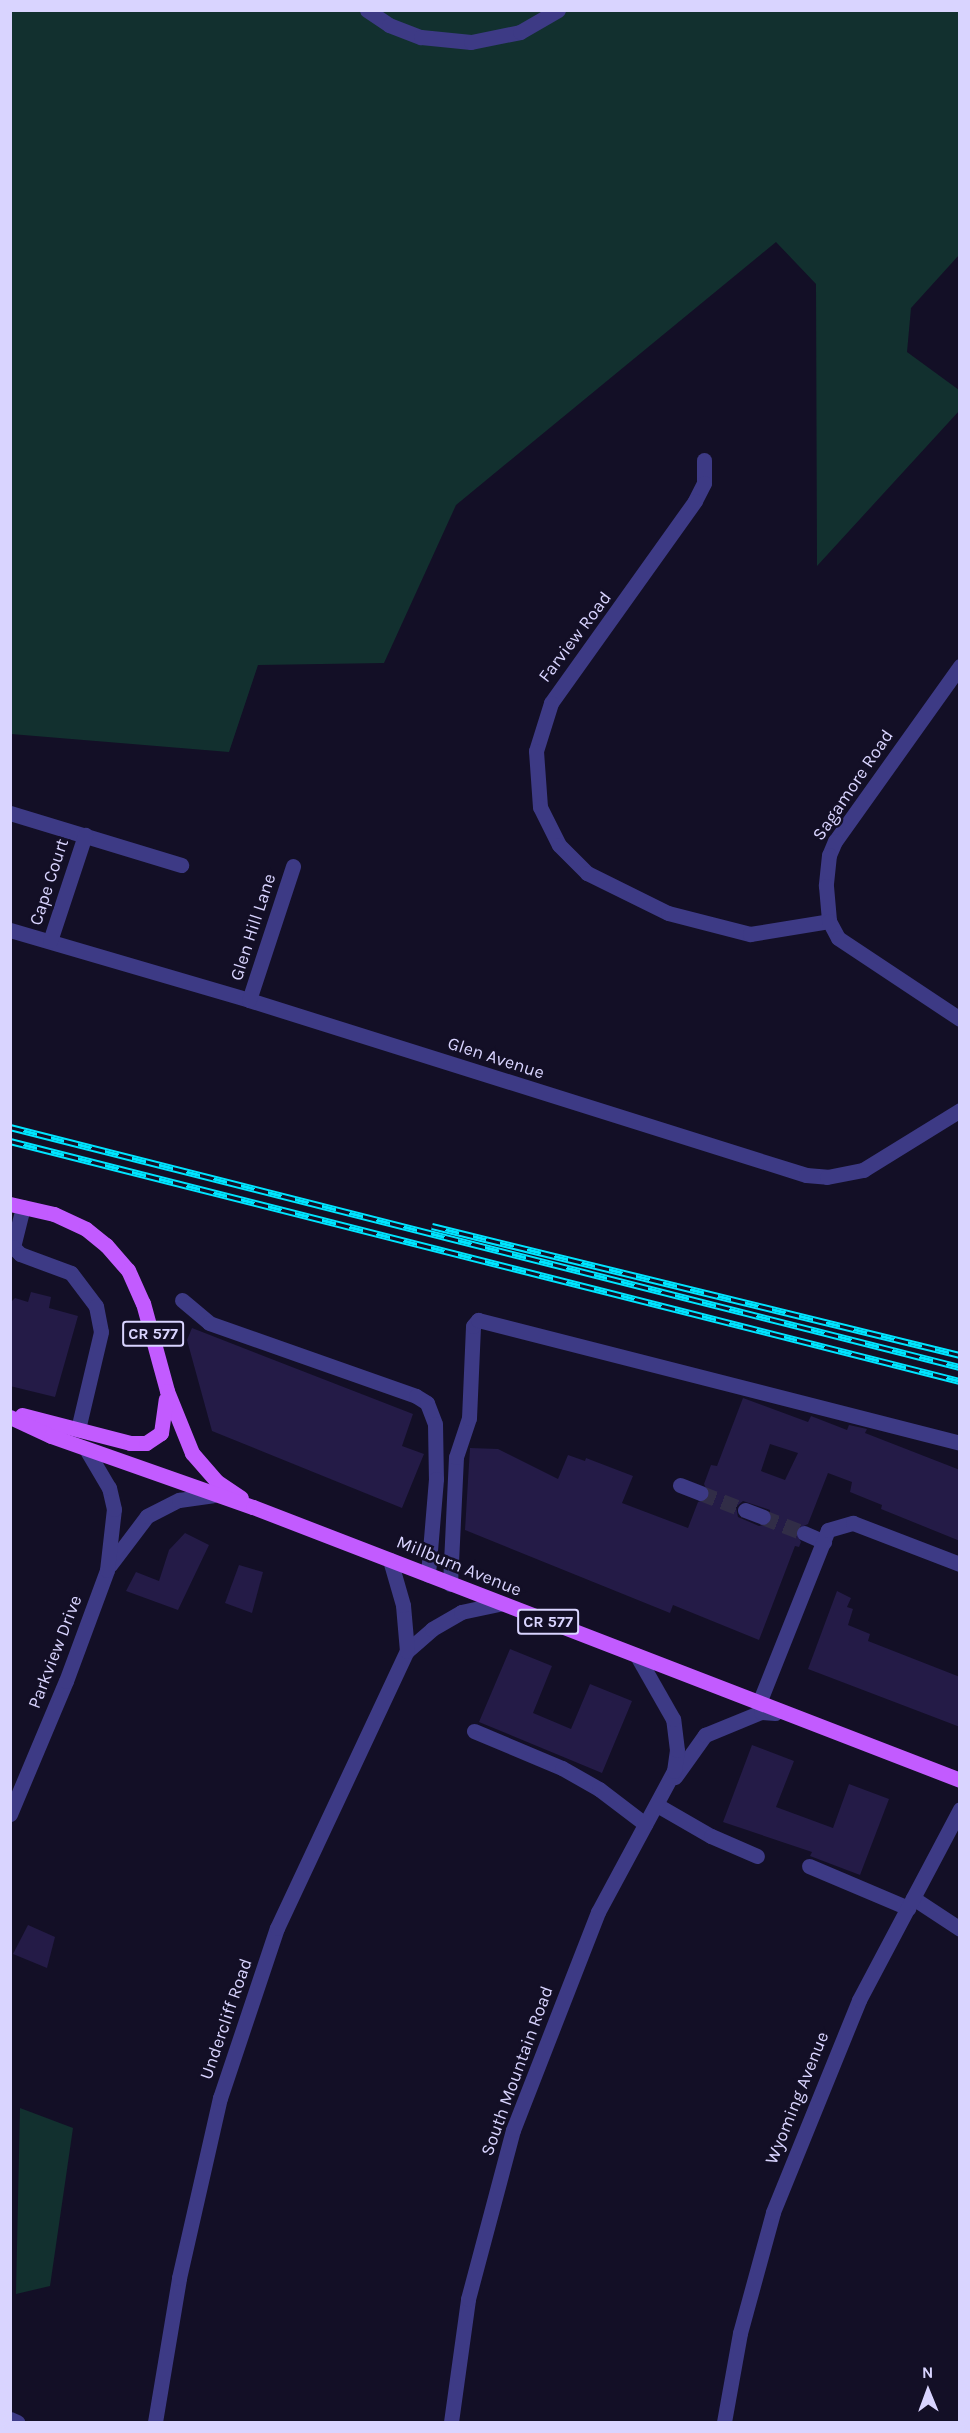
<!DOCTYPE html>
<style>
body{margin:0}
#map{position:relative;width:970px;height:2433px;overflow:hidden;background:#130f26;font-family:Karla,sans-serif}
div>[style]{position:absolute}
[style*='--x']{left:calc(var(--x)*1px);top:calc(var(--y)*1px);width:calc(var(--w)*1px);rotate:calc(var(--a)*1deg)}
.green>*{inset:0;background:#12302f}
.building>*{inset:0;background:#241b47}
.minor-tunnel>*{height:15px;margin-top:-7.5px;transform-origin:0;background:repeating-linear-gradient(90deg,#312d47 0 15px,transparent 0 23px)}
.minor>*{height:15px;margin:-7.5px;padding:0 7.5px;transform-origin:7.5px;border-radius:7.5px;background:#3d3a85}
.major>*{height:15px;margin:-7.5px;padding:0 7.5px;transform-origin:7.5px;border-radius:7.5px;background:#c25bff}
.rail>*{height:7px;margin-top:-3.5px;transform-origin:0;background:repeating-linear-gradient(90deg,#130f26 0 14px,#00e5ff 0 28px);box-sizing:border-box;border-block:2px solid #00e5ff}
span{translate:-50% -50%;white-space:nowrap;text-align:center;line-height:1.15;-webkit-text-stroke:5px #130f26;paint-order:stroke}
.shield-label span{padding:2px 4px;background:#130f26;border:2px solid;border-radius:4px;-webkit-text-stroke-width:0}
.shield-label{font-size:16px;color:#d9d4ff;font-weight:700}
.street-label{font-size:18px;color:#d9d4ff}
.frame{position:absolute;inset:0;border:12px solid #d9d4ff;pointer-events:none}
.north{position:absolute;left:898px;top:2361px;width:60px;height:60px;-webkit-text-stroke:4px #130f26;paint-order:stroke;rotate:359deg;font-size:16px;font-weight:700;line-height:24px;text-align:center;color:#d9d4ff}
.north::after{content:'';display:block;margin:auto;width:21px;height:27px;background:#d9d4ff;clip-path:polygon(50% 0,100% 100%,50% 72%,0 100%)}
</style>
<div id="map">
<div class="green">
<div style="clip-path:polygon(10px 11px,959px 11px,959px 255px,911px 308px,907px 352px,959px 390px,959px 411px,817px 566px,816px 284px,776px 242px,456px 505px,384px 663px,258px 665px,229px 752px,11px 734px)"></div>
<div style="clip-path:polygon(20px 2108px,73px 2128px,50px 2286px,16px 2294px)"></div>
</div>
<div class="building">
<div style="clip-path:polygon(31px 1292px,51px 1297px,49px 1308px,78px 1316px,55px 1397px,10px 1386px,10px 1303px,15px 1298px,28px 1302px)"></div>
<div style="clip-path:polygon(192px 1328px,413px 1414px,402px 1446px,424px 1454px,402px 1508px,212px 1431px,187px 1340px)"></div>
<div style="clip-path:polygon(evenodd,743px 1398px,808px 1422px,811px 1416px,847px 1430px,849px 1425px,867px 1429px,865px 1433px,960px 1470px,960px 1541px,881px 1509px,882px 1505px,850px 1492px,852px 1482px,828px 1473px,808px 1524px,795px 1530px,801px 1542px,799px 1547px,795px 1546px,759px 1640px,673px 1605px,670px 1613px,465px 1530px,470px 1448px,498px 1449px,558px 1479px,568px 1455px,585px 1461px,586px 1458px,633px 1476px,622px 1503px,688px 1528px,698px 1502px,710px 1497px,704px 1484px,711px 1465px,717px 1466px,743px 1398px,770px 1444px,798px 1453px,785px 1480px,761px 1471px,770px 1444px,743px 1398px,743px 1501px,770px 1510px,770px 1524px,759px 1526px,738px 1517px,736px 1507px,743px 1501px)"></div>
<div style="clip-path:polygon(185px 1533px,209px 1545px,178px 1610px,126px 1591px,136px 1572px,159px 1581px,169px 1550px)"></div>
<div style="clip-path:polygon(239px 1565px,263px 1572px,252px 1613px,225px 1603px)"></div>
<div style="clip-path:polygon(837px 1591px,851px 1598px,847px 1607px,853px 1609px,848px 1625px,870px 1634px,868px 1641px,960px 1677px,960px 1727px,808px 1669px)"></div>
<div style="clip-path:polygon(510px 1649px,552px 1666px,533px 1713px,571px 1729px,590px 1684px,632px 1701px,602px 1773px,479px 1722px)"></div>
<div style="clip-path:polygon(752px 1745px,794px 1761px,776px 1807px,833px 1828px,849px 1784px,889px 1799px,860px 1875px,810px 1856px,812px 1852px,723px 1822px)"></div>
<div style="clip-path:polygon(28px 1925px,55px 1937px,47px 1968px,13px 1954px)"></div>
</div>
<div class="minor-tunnel">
<div style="--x:701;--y:1493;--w:47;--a:21.1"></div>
<div style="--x:763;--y:1517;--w:44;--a:21.3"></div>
</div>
<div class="minor">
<div style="--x:367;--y:10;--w:27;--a:34"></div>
<div style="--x:389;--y:25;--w:34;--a:21"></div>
<div style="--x:421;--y:37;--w:50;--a:5.7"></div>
<div style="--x:471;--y:42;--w:50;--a:-11.5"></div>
<div style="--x:520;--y:32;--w:44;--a:-30.1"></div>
<div style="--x:704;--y:460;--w:23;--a:90"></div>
<div style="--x:704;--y:483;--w:20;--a:117"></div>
<div style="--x:695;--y:501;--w:248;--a:125.5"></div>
<div style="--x:551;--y:703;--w:50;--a:107.4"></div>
<div style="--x:536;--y:751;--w:56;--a:85.9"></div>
<div style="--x:540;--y:807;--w:42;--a:63.4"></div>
<div style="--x:559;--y:845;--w:40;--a:45"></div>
<div style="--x:587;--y:873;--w:90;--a:26.3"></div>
<div style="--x:668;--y:913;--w:85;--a:14.4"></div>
<div style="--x:750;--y:934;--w:80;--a:-9.3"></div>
<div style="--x:960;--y:666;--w:215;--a:125.5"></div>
<div style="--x:835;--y:841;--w:15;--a:113"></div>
<div style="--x:829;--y:855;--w:31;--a:96"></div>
<div style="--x:826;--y:886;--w:35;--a:85"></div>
<div style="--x:829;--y:921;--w:19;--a:62"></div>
<div style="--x:838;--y:938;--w:146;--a:33.6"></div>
<div style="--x:10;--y:813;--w:179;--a:16.9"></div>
<div style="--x:10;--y:930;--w:249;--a:16.3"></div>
<div style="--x:249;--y:1000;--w:584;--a:17.44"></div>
<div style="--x:806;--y:1175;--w:21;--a:5"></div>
<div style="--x:827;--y:1177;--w:37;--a:-11"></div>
<div style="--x:863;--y:1170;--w:114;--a:-31.7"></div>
<div style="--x:50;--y:941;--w:112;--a:-71.7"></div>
<div style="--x:249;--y:1000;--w:141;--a:-71.8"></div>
<div style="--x:23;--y:1207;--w:41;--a:104"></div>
<div style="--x:13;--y:1247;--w:10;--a:45"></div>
<div style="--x:20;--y:1254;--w:54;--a:20.4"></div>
<div style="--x:71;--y:1273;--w:41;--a:52.9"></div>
<div style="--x:96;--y:1306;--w:26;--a:79"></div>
<div style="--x:101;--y:1332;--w:100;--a:103.3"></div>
<div style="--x:182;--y:1300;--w:35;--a:40"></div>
<div style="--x:209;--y:1323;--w:219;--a:19.4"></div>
<div style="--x:416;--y:1396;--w:13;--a:32"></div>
<div style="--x:427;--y:1403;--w:22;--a:69"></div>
<div style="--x:435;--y:1424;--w:55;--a:89"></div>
<div style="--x:436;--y:1479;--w:96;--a:94.8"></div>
<div style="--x:680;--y:1485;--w:22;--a:21"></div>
<div style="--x:745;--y:1510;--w:19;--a:21"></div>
<div style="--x:804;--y:1533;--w:22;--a:24"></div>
<div style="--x:110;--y:1565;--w:61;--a:-52.9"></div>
<div style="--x:147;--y:1516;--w:36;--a:-27"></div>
<div style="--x:179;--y:1500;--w:34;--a:-8"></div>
<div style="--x:450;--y:1584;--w:127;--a:-87.3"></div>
<div style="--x:456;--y:1457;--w:41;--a:-71.6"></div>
<div style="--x:469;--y:1418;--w:92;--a:-87.5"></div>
<div style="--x:473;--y:1326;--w:8;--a:-50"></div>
<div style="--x:478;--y:1320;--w:497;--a:14.3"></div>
<div style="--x:407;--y:1651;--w:33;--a:-41"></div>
<div style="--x:432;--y:1629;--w:34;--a:-30"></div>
<div style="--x:461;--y:1612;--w:40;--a:-12"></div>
<div style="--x:759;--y:1703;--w:186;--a:-68.3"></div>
<div style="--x:828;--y:1530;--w:26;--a:-16"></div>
<div style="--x:853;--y:1523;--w:115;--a:21"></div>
<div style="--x:474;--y:1731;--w:95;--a:22.8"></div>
<div style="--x:562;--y:1768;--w:43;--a:29.6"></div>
<div style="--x:599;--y:1789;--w:58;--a:37.3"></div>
<div style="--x:675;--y:1777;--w:52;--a:-54.5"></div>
<div style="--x:705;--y:1735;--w:61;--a:-22.3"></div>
<div style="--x:761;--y:1712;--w:14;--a:4"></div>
<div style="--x:657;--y:1805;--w:62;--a:29.9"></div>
<div style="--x:711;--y:1836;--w:50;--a:23.5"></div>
<div style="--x:10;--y:1814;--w:144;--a:-67.2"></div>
<div style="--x:66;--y:1681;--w:118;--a:-69.7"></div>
<div style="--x:107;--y:1570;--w:61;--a:-83.5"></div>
<div style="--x:114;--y:1509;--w:22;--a:-103"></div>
<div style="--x:109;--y:1488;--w:45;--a:-120.5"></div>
<div style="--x:809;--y:1866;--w:108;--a:23"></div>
<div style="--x:913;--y:1898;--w:56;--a:33.4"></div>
<div style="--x:10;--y:2419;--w:8;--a:23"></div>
<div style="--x:155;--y:2422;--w:146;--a:-80.5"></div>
<div style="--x:179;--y:2278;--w:185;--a:-77.2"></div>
<div style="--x:220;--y:2098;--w:179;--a:-71.5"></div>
<div style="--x:277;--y:1928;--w:306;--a:-64.9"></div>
<div style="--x:407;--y:1651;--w:46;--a:-95"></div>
<div style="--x:403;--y:1605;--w:47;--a:-106.1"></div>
<div style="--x:451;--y:2422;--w:124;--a:-82.1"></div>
<div style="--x:468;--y:2299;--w:175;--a:-75.1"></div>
<div style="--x:513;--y:2130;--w:234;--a:-68.7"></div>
<div style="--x:598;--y:1912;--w:160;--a:-61.7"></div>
<div style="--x:674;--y:1771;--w:21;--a:-82"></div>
<div style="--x:677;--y:1750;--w:31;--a:-97"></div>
<div style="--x:673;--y:1719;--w:73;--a:-119.7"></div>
<div style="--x:724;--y:2422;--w:90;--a:-79.8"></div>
<div style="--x:740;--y:2333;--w:125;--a:-74.7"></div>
<div style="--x:773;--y:2212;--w:229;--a:-67.9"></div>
<div style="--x:859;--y:2000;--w:216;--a:-62.1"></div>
</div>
<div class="major">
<div style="--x:10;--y:1204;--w:45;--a:12.8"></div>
<div style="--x:54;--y:1214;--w:35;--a:25"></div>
<div style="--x:86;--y:1229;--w:26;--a:39"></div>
<div style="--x:106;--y:1245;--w:33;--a:49"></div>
<div style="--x:128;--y:1270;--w:36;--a:66"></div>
<div style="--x:143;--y:1303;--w:91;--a:74.7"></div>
<div style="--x:167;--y:1391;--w:67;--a:68"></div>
<div style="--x:192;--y:1453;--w:37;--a:49"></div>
<div style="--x:216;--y:1481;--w:30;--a:34"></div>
<div style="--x:22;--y:1415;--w:112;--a:14.5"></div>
<div style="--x:130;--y:1443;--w:16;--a:0"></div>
<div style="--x:146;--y:1443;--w:18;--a:-34"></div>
<div style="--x:161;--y:1433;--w:34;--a:-82"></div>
<div style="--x:10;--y:1417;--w:45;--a:24.9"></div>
<div style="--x:51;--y:1436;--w:214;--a:19.4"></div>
<div style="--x:253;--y:1507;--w:758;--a:21.11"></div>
</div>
<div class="rail">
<div style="--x:10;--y:1127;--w:980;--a:14.18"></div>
<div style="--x:10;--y:1141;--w:980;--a:14.18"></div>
<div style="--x:432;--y:1226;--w:544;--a:13.73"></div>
</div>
<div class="shield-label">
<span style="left:153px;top:1334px">CR 577</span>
<span style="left:548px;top:1622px">CR 577</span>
</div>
<div class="street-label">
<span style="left:575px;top:637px;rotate:-53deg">Farview Road</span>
<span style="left:853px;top:785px;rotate:-56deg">Sagamore Road</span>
<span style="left:49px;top:882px;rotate:-72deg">Cape Court</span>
<span style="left:253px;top:927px;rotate:-72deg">Glen Hill Lane</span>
<span style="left:496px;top:1058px;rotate:18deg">Glen Avenue</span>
<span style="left:459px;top:1566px;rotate:22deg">Millburn Avenue</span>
<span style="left:55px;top:1652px;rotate:-69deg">Parkview Drive</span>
<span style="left:226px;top:2019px;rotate:-71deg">Undercliff Road</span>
<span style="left:517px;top:2071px;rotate:-70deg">South Mountain Road</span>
<span style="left:797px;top:2098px;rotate:-68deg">Wyoming Avenue</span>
</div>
<div class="frame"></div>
<div class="north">N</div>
</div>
